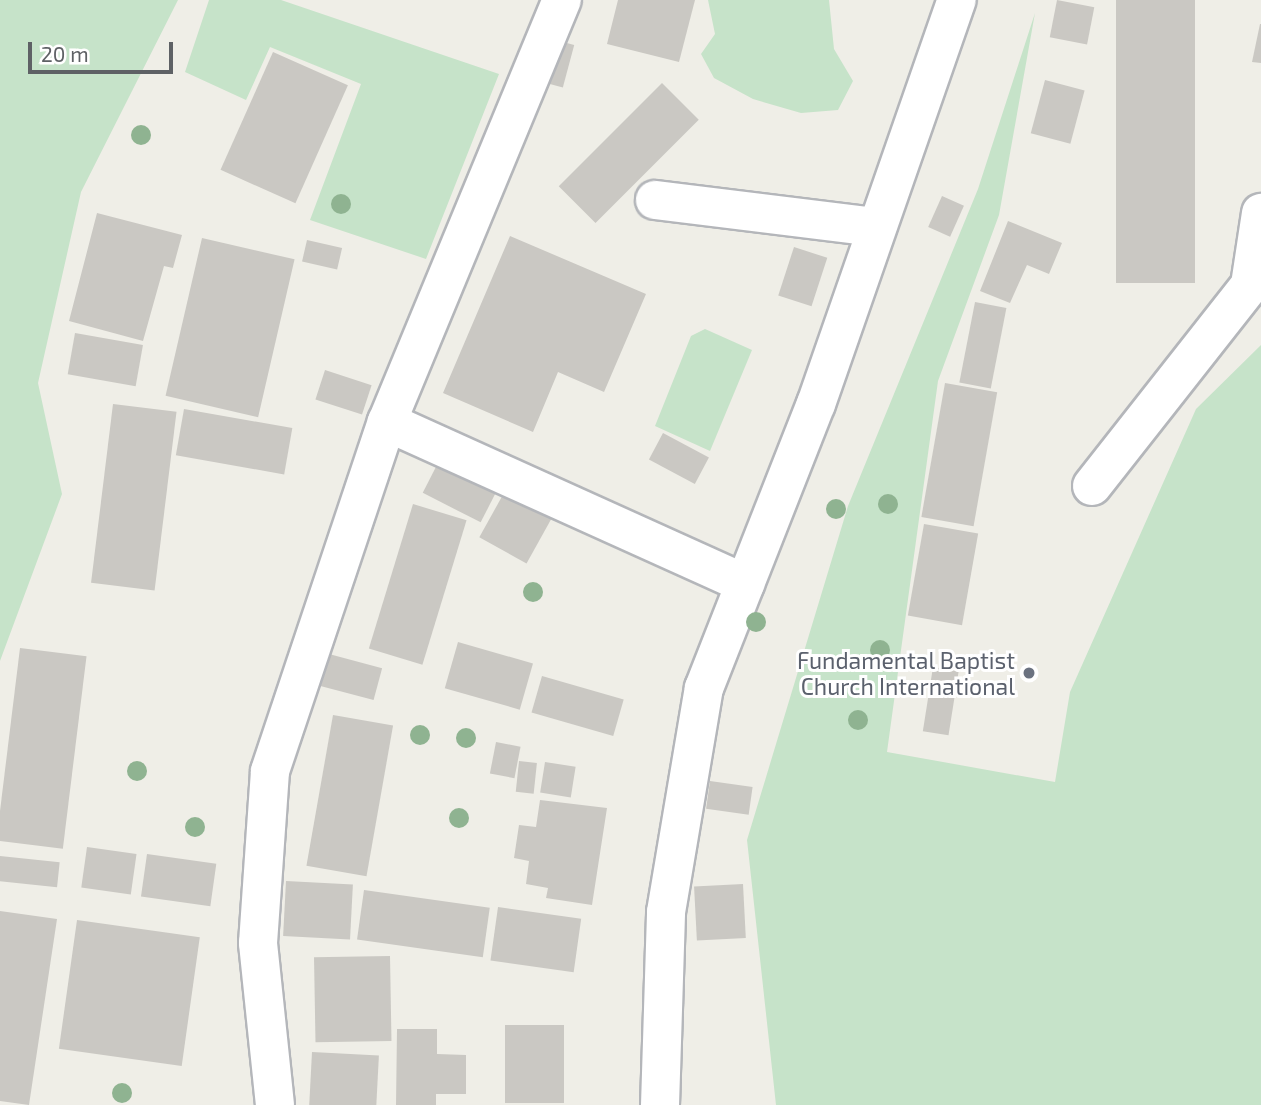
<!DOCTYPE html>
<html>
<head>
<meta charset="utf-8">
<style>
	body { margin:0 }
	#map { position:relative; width:1261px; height:1105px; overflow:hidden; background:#efeee7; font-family:"Exo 2",sans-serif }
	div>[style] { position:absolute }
	.green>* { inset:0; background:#c6e3c9 }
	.building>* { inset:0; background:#cac8c3; transform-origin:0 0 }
	.roads { filter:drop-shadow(2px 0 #b4b6ba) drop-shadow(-2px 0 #b4b6ba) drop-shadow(0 2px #b4b6ba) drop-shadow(0 -2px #b4b6ba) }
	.minor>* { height:38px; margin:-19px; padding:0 19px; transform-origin:19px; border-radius:19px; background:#fff }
	.trees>* { width:20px; height:20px; margin:-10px; border-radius:50%; background:#8fb391 }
	.dots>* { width:19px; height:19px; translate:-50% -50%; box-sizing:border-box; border:4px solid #fff; border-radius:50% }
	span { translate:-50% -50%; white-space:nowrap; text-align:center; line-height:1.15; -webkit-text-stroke:6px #fff; paint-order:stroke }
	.worship-label { font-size:23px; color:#5b616d }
	.right { translate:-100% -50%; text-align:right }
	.scale { position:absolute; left:28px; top:42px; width:145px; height:32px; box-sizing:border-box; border:4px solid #5e6165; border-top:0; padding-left:9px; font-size:21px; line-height:24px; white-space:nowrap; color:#5e6165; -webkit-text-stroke:5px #fff; paint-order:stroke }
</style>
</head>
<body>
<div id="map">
	<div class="green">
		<div style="clip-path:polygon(0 0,178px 0,81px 192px,38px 383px,62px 494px,0 661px)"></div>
		<div style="clip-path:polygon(209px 0,281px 0,499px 74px,426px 259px,310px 220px,361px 84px,270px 47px,246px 100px,185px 72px)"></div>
		<div style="clip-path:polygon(708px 0,829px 0,834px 49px,853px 81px,838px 110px,801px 113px,753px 99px,714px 78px,701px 54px,715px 34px)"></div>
		<div style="clip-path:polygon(1035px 13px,999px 215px,938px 381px,887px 752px,1055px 782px,1070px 692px,1196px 409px,1261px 345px,1261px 1105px,776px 1105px,747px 840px,848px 506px,978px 189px)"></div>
		<div style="clip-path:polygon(705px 329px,752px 350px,710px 451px,655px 426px,691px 336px)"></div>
	</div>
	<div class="building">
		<div style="clip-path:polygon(618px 0,695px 0,679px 62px,607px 44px)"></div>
		<div style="left:1057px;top:0;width:38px;height:38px;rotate:11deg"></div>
		<div style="left:1116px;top:0;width:79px;height:283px"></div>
		<div style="clip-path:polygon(1260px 24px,1261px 24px,1261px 63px,1252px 62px)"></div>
		<div style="left:552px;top:39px;width:23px;height:44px;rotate:15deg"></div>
		<div style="left:273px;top:52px;width:82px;height:129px;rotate:24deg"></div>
		<div style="left:1045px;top:80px;width:41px;height:55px;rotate:15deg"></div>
		<div style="left:662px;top:83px;width:52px;height:146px;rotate:45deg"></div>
		<div style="left:942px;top:196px;width:24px;height:34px;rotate:24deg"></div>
		<div style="clip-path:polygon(97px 213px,182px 235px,173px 268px,164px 266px,143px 341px,69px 321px)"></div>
		<div style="clip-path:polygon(1008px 221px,1062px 243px,1049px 274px,1027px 265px,1010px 303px,980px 291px)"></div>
		<div style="clip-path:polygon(510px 236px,646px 294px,604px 392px,558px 372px,533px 432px,443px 393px)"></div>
		<div style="left:202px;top:238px;width:95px;height:162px;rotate:13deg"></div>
		<div style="left:307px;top:240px;width:36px;height:22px;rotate:13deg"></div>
		<div style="left:794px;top:247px;width:35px;height:51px;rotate:18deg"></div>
		<div style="left:975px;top:302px;width:32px;height:82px;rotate:11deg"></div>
		<div style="left:75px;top:333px;width:69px;height:42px;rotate:10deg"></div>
		<div style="left:325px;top:370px;width:49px;height:31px;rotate:18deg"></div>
		<div style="left:945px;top:383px;width:53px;height:136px;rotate:10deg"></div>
		<div style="left:113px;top:404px;width:64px;height:180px;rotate:7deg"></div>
		<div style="left:184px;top:409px;width:110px;height:47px;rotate:10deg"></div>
		<div style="left:663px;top:433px;width:52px;height:30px;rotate:28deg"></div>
		<div style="left:440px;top:459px;width:65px;height:38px;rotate:27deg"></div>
		<div style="left:505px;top:491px;width:54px;height:53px;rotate:29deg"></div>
		<div style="left:413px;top:504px;width:56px;height:151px;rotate:17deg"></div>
		<div style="left:924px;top:524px;width:55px;height:93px;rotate:10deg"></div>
		<div style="left:458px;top:642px;width:78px;height:48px;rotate:16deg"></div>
		<div style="left:20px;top:648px;width:67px;height:194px;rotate:7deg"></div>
		<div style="left:329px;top:654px;width:55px;height:33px;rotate:15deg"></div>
		<div style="left:933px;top:667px;width:26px;height:65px;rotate:9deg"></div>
		<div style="left:542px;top:676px;width:85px;height:38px;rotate:16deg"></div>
		<div style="left:333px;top:715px;width:61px;height:153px;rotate:10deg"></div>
		<div style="left:496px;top:742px;width:25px;height:32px;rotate:11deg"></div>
		<div style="left:519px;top:761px;width:18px;height:31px;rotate:6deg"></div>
		<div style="left:545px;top:762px;width:31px;height:31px;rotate:9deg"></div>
		<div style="left:710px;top:781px;width:43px;height:28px;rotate:8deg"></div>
		<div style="clip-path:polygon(540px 800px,607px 808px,592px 905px,546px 898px,548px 888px,526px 884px,529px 861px,514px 858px,519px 825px,536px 827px)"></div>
		<div style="left:87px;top:847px;width:50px;height:41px;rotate:8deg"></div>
		<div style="left:147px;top:854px;width:70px;height:43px;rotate:8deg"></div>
		<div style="left:0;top:856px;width:60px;height:25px;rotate:6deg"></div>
		<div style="left:286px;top:881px;width:67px;height:55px;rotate:3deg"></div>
		<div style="left:743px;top:884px;width:54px;height:49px;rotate:87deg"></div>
		<div style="left:364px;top:890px;width:127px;height:50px;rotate:8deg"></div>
		<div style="left:498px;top:907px;width:84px;height:54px;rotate:8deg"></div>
		<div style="clip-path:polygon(0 911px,57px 919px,29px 1105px,0 1101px)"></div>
		<div style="left:77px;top:920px;width:124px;height:130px;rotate:8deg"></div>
		<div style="left:390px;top:956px;width:85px;height:76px;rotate:89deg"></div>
		<div style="left:564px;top:1025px;width:78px;height:59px;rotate:90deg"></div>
		<div style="clip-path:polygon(397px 1029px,437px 1029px,437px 1054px,466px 1055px,466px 1094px,436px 1094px,436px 1105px,396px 1105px)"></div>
		<div style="left:312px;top:1052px;width:67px;height:53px;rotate:3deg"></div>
	</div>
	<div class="roads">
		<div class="minor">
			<div style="left:655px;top:200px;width:222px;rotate:7deg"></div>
			<div style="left:1250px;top:285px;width:73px;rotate:-81.3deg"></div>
			<div style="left:387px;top:422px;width:457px;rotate:-67.5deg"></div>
			<div style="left:1092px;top:486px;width:256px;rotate:-51.8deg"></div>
			<div style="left:1250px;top:285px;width:13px;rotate:-32deg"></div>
			<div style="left:275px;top:1105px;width:163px;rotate:-96deg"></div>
			<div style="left:258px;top:943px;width:172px;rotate:-86deg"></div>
			<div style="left:270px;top:771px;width:368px;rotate:-71.5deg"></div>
			<div style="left:387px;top:422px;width:393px;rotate:24.3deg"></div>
			<div style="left:660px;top:1105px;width:193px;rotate:-88.2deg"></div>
			<div style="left:666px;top:912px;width:227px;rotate:-80.4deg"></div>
			<div style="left:704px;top:688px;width:305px;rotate:-68.5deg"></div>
			<div style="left:816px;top:404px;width:428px;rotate:-70.8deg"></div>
		</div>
	</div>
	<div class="trees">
		<div style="left:141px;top:135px"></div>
		<div style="left:341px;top:204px"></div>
		<div style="left:888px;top:504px"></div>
		<div style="left:836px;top:509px"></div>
		<div style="left:533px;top:592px"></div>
		<div style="left:756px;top:622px"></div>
		<div style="left:880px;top:650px"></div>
		<div style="left:858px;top:720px"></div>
		<div style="left:420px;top:735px"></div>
		<div style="left:466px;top:738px"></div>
		<div style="left:137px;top:771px"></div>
		<div style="left:459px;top:818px"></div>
		<div style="left:195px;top:827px"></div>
		<div style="left:122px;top:1093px"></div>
	</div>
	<div class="dots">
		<div style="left:1029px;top:673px;background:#6b7280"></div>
	</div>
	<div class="worship-label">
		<span class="right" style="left:1015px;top:673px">Fundamental Baptist<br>Church International</span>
	</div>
	<div class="scale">20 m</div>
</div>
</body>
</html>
